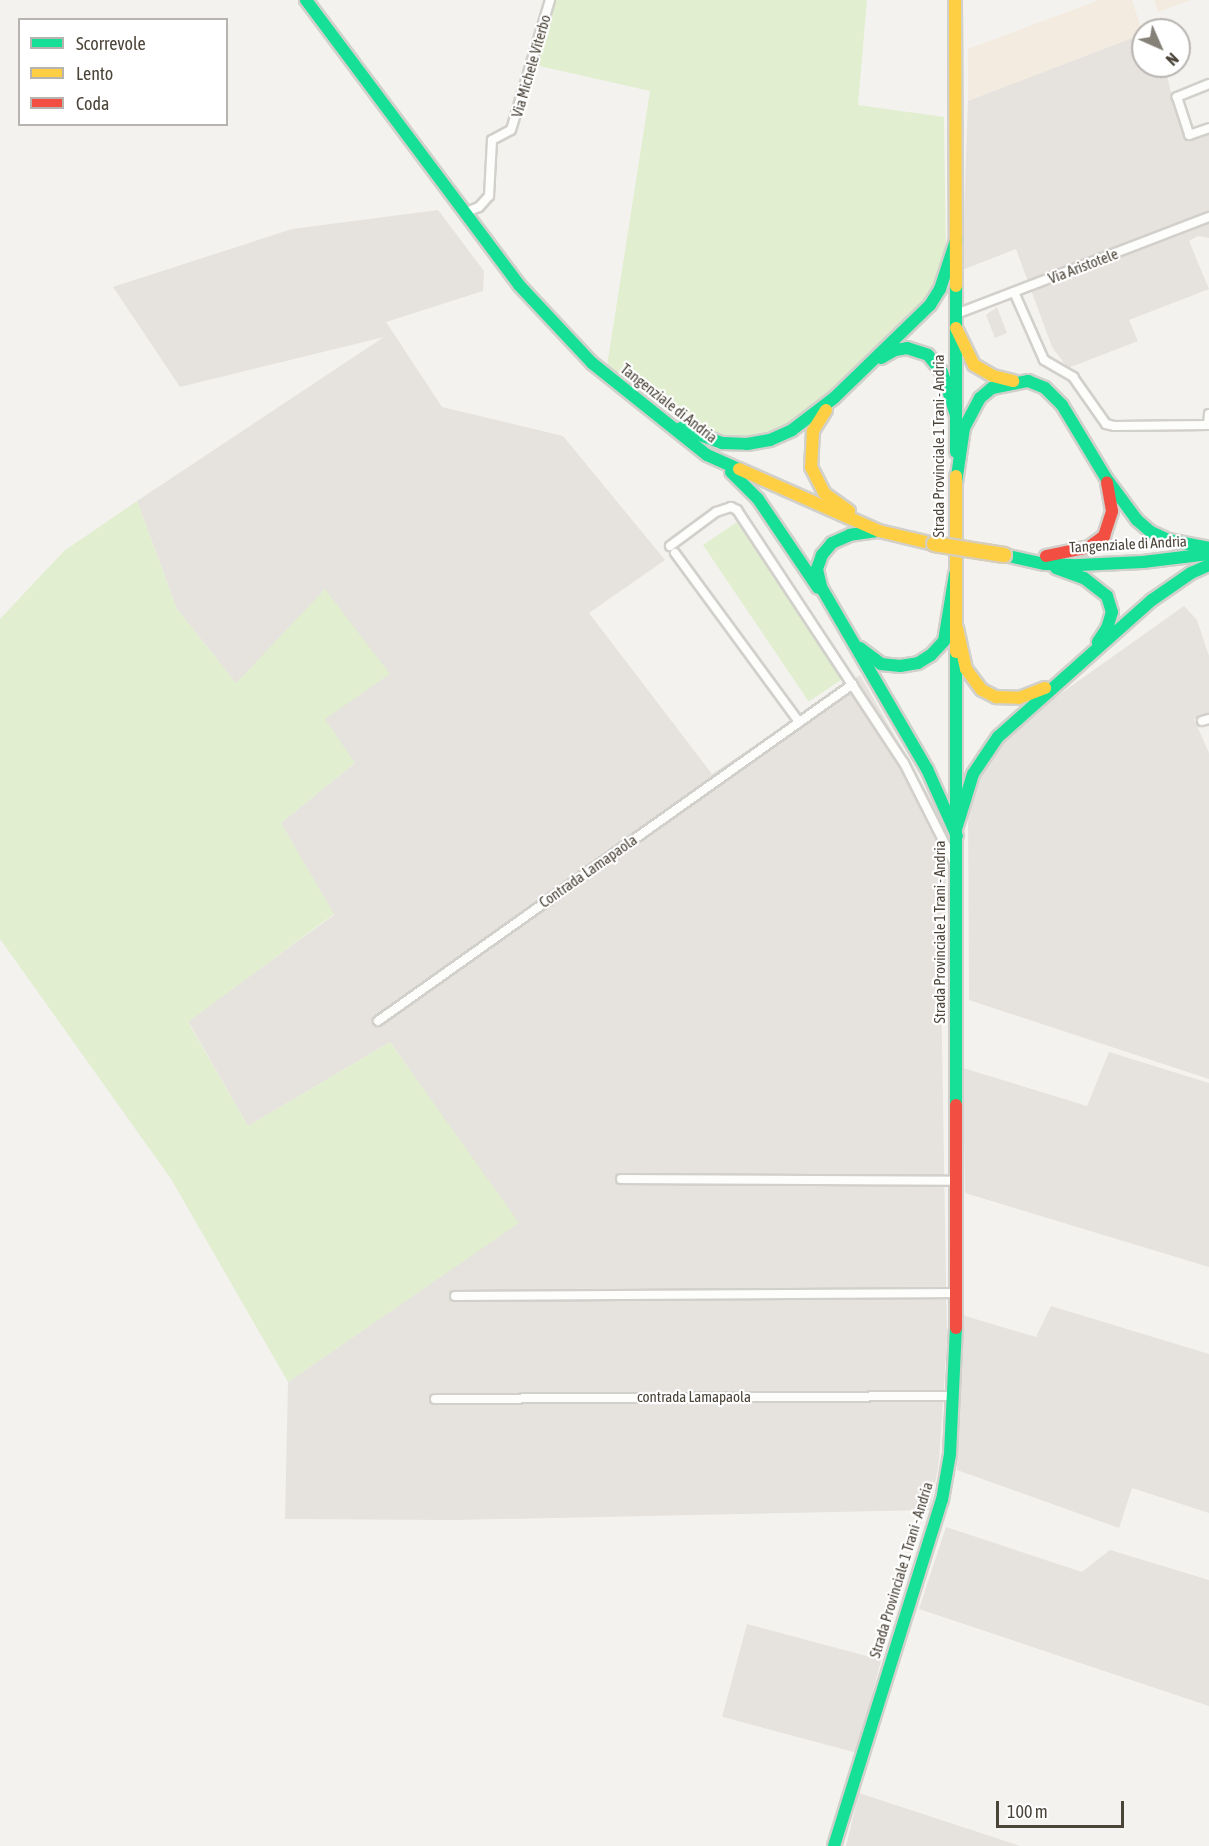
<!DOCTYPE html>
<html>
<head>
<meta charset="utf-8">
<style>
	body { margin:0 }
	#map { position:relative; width:1209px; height:1846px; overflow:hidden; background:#f4f2ee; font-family:"Asap Condensed",sans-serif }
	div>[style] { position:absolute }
	.commercial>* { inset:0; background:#f3ebdf }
	.industrial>* { inset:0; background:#e6e2de; transform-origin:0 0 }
	.green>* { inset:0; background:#e1eecf; transform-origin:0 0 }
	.parking>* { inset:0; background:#e6e3df }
	.roads { filter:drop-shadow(2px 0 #d2d0cb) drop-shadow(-2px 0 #d2d0cb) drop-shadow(0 2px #d2d0cb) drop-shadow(0 -2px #d2d0cb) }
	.street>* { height:8px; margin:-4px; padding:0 4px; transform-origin:4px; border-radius:4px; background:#fdfdfc }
	.fast>* { height:12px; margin:-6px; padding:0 6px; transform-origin:6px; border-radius:6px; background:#16e098 }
	.slow>* { height:12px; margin:-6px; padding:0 6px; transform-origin:6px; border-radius:6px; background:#ffcf43 }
	.jam>* { height:12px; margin:-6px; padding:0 6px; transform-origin:6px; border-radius:6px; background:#f24e42 }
	.bridges { filter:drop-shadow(2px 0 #d6cebb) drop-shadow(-2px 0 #d6cebb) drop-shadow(0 2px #d6cebb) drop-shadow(0 -2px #d6cebb) }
	.slow-bridge>* { height:14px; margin:-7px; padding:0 7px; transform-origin:7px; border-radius:7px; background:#ffcf43 }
	span { translate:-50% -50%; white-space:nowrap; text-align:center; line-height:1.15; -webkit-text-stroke:4.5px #fff; paint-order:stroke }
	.street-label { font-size:15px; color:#4b4439 }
	.legend { position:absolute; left:18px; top:18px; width:210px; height:108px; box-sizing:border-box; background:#fff; border:2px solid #b7b4b0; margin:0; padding:8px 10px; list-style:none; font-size:18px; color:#4b4439 }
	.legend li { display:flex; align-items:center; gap:12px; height:30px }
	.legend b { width:30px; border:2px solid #b7b4b0 }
	.north { position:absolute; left:1131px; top:18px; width:60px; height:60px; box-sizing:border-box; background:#fff; border:2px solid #b7b4b0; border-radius:50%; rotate:135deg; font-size:16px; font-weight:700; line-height:24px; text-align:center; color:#4b4439 }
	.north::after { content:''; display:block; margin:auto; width:21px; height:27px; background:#868178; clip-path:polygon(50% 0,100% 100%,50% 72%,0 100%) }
	.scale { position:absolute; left:996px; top:1801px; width:128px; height:27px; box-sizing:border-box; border:3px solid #4b4439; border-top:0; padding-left:8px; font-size:18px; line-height:21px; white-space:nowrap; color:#4b4439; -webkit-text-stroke:4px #fff; paint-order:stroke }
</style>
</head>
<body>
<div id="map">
	<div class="commercial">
		<div style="clip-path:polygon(1099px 0,1132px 0,1143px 34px,968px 101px,968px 49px)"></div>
		<div style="clip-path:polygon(1154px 0,1191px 0,1158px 12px)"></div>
	</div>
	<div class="industrial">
		<div style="clip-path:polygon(1143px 34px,1143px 66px,1165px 66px,1173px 102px,1186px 139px,1209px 131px,1209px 238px,1198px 236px,1189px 241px,1209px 289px,1129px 320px,1138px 341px,1068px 368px,1052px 347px,1016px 249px,962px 270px,968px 101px)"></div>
		<div style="clip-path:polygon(438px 210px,484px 271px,483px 291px,386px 322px,442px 407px,563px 436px,665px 560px,589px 613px,712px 774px,860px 675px,948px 829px,941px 982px,947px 1340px,939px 1462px,930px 1510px,455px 1520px,285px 1519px,288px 1382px,518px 1223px,390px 1042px,248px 1126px,188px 1021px,334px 915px,281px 823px,355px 763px,236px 683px,177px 609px,137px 501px,384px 337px,180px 387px,113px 287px,292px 229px)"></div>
		<div style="clip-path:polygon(1184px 606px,1197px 620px,1209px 656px,1209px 714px,1194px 719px,1209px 753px,1209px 1079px,969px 1000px,968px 809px,975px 782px,997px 746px,1036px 711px)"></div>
		<div style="clip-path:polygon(1109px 1052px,1209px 1083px,1209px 1267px,965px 1193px,963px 1068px,1087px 1106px)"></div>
		<div style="clip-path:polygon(1051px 1306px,1209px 1354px,1209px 1513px,1132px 1488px,1119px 1528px,957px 1470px,962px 1315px,1036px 1337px)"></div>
		<div style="clip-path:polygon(946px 1527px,1082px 1572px,1110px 1550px,1209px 1580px,1209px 1706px,919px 1609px)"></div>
		<div style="left:747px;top:1624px;width:139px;height:96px;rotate:15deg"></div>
		<div style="clip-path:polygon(859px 1793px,1020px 1846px,846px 1846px)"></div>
	</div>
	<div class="green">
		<div style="clip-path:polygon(554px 0,867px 0,858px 105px,944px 117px,946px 255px,930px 298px,798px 421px,783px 431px,757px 438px,722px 440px,695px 429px,607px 366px,650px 91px,535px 65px)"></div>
		<div style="clip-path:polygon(137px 501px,177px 609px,236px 683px,325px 589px,390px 674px,325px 719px,355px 763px,281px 823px,334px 914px,188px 1022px,248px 1126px,390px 1042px,519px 1223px,288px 1382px,171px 1179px,0 939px,0 619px,64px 551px)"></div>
		<div style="left:737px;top:522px;width:189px;height:41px;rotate:56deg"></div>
	</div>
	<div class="parking">
		<div style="clip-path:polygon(997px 307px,1007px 333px,995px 338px,986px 315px)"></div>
	</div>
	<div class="roads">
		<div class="street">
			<div style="left:1209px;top:84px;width:35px;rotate:158deg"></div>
			<div style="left:1177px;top:97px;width:40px;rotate:72deg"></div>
			<div style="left:1189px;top:135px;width:21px;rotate:-19deg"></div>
			<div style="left:464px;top:213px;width:16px;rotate:-22deg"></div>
			<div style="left:479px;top:207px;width:15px;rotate:-48deg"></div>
			<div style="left:489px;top:196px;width:56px;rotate:-86.9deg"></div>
			<div style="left:492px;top:140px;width:21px;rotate:-28deg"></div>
			<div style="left:511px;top:130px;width:136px;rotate:-73.3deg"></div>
			<div style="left:1014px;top:292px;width:74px;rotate:66.2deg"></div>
			<div style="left:1044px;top:360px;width:34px;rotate:30deg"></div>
			<div style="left:1073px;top:377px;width:57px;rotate:54.9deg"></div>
			<div style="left:1106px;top:424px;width:9px;rotate:13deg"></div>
			<div style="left:1115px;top:426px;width:93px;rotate:-0.6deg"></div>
			<div style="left:1208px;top:425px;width:11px;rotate:-85deg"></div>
			<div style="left:956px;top:314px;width:271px;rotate:-21deg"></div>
			<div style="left:670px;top:546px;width:57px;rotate:-36.5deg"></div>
			<div style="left:716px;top:512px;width:16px;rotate:-18deg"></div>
			<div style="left:731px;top:507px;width:7px;rotate:27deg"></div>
			<div style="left:737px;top:510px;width:303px;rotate:56.6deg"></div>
			<div style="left:904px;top:763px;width:111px;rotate:63.2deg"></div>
			<div style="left:675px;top:553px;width:210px;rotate:53.7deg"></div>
			<div style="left:1202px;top:721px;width:7px;rotate:-16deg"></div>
			<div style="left:378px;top:1021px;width:582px;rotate:-35.35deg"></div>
			<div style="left:621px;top:1179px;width:335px;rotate:0.3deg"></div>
			<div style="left:455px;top:1296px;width:501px;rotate:-0.34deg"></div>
			<div style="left:435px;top:1399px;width:519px;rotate:-0.33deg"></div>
		</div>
		<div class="fast">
			<div style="left:306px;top:0;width:356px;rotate:53.2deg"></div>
			<div style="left:519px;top:285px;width:107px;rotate:46.9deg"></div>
			<div style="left:592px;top:363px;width:147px;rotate:38.7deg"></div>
			<div style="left:707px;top:455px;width:35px;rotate:24deg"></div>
			<div style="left:956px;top:286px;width:166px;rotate:90deg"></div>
			<div style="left:881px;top:358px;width:16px;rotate:-30deg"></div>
			<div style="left:895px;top:350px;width:12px;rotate:-9deg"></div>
			<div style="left:907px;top:348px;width:22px;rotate:18deg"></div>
			<div style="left:928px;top:355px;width:22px;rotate:51deg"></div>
			<div style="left:942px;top:372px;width:45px;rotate:72deg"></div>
			<div style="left:681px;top:428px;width:44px;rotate:20.1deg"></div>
			<div style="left:722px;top:443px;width:25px;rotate:2deg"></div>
			<div style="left:747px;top:444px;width:23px;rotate:-10deg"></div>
			<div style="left:770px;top:440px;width:24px;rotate:-24deg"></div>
			<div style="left:792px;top:430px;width:53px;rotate:-37.3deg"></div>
			<div style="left:834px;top:398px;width:134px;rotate:-44.1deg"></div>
			<div style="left:930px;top:305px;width:19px;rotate:-58deg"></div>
			<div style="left:940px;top:289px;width:52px;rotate:-71.9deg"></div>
			<div style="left:731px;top:472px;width:38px;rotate:45deg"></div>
			<div style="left:758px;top:499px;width:107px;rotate:56deg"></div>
			<div style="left:956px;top:483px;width:56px;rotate:-81.7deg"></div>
			<div style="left:964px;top:428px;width:34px;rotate:-62deg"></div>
			<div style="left:980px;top:398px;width:16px;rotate:-40deg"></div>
			<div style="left:992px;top:388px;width:37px;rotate:-11deg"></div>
			<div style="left:1028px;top:381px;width:18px;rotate:22deg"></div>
			<div style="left:1045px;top:388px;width:24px;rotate:45deg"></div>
			<div style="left:1062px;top:405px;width:85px;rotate:58.9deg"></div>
			<div style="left:1106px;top:478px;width:52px;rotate:53.6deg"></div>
			<div style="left:1137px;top:520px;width:18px;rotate:41deg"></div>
			<div style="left:1151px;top:532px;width:19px;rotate:25deg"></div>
			<div style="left:1168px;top:540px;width:42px;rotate:11deg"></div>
			<div style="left:877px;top:531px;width:27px;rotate:172deg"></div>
			<div style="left:850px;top:535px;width:20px;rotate:156deg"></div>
			<div style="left:832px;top:543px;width:16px;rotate:130deg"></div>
			<div style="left:822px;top:555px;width:15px;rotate:110deg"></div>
			<div style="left:817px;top:569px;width:18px;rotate:77deg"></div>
			<div style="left:821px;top:587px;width:211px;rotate:59.8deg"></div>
			<div style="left:927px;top:769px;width:73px;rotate:65.9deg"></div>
			<div style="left:1004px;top:555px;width:42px;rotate:12.4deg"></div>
			<div style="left:1045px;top:564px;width:34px;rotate:2deg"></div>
			<div style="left:1079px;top:565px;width:64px;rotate:-2.7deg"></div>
			<div style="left:1143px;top:562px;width:66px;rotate:-6.9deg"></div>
			<div style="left:1056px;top:568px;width:30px;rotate:20deg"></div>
			<div style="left:1084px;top:578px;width:29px;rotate:38deg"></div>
			<div style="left:1107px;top:596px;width:17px;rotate:73deg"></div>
			<div style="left:1112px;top:612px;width:17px;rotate:107deg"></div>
			<div style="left:1107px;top:628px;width:17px;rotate:123deg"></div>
			<div style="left:860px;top:648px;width:26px;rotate:37deg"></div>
			<div style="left:881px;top:664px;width:19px;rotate:6deg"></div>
			<div style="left:900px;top:666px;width:18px;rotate:-9deg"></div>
			<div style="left:918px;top:663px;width:15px;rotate:-32deg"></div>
			<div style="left:931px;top:655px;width:19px;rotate:-47deg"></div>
			<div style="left:944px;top:641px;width:68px;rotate:-80.7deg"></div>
			<div style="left:956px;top:652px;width:453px;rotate:90deg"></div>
			<div style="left:957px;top:826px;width:54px;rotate:-72.9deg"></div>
			<div style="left:973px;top:774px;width:45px;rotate:-56deg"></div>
			<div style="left:998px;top:737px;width:206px;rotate:-41.7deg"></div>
			<div style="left:1152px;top:600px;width:47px;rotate:-34.7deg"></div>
			<div style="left:1191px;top:573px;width:20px;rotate:-24deg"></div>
			<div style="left:834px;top:1846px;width:362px;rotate:-72.7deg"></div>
			<div style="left:942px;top:1500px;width:47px;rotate:-80.1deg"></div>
			<div style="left:950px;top:1454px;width:126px;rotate:-87.3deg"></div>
		</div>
		<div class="slow">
			<div style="left:955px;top:0;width:286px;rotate:89.8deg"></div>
			<div style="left:956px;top:328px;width:41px;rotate:64.1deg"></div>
			<div style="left:974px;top:365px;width:22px;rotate:30deg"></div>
			<div style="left:993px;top:376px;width:21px;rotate:14deg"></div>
			<div style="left:826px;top:410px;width:25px;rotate:122deg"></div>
			<div style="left:813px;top:431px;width:36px;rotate:93deg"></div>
			<div style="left:811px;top:467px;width:29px;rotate:63deg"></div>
			<div style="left:824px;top:493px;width:31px;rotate:36deg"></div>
			<div style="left:739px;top:469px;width:153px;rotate:23.9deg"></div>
			<div style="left:879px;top:531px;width:57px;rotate:13.3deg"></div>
			<div style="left:956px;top:476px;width:176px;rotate:90deg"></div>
			<div style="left:957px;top:628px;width:42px;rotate:77.6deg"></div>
			<div style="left:966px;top:669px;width:26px;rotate:53deg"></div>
			<div style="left:982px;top:690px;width:16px;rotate:27deg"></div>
			<div style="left:996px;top:697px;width:23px;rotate:2deg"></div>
			<div style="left:1019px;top:698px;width:28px;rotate:-21deg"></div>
		</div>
		<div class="jam">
			<div style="left:1046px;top:556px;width:44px;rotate:-11.8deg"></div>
			<div style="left:1089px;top:547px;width:19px;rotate:-36deg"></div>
			<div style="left:1104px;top:536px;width:26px;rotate:-72deg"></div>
			<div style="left:1112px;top:511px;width:29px;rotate:-100deg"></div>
			<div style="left:956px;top:1328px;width:223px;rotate:-90deg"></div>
		</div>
	</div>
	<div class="bridges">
		<div class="slow-bridge">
			<div style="left:934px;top:544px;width:71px;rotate:8.9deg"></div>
		</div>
	</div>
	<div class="street-label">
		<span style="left:531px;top:66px;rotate:-74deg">Via Michele Viterbo</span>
		<span style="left:1083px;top:266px;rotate:-21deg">Via Aristotele</span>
		<span style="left:669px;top:403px;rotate:38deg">Tangenziale di Andria</span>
		<span style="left:939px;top:446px;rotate:-90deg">Strada Provinciale 1 Trani - Andria</span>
		<span style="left:1128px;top:544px;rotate:-3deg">Tangenziale di Andria</span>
		<span style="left:588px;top:871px;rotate:-35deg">Contrada Lamapaola</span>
		<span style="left:940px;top:932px;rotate:-90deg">Strada Provinciale 1 Trani - Andria</span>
		<span style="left:694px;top:1397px">contrada Lamapaola</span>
		<span style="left:901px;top:1570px;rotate:-73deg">Strada Provinciale 1 Trani - Andria</span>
	</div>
	<ul class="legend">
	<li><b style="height:8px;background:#16e098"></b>Scorrevole</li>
	<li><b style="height:8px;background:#ffcf43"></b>Lento</li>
	<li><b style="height:8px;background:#f24e42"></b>Coda</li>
	</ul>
	<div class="north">N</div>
	<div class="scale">100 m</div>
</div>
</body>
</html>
